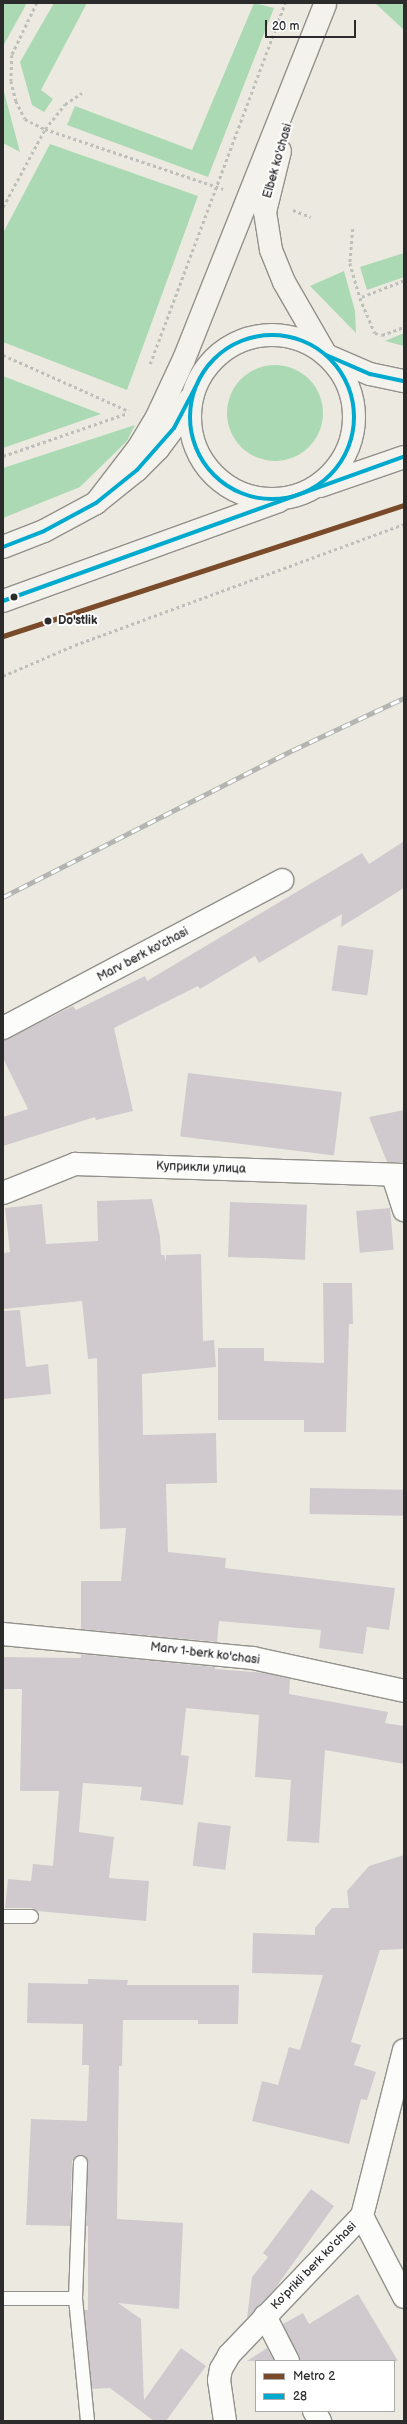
<!DOCTYPE html>
<html>
<head>
<meta charset="utf-8">
<style>
	body { margin:0 }
	#map { position:relative; width:407px; height:2424px; overflow:hidden; background:#eceae0; font-family:"Balsamiq Sans",sans-serif }
	div>[style] { position:absolute }
	.green>* { inset:0; background:#abd9b3 }
	.round { border-radius:50% }
	.building>* { inset:0; background:#d0cacf; transform-origin:0 0 }
	.path>* { height:2.5px; margin-top:-1.25px; transform-origin:0; background:repeating-linear-gradient(90deg,#bebebb 0 3px,transparent 0 6px) }
	.roads { filter:drop-shadow(1px 0 #92908b) drop-shadow(-1px 0 #92908b) drop-shadow(0 1px #92908b) drop-shadow(0 -1px #92908b) }
	.service>* { height:13px; margin:-6.5px; padding:0 6.5px; transform-origin:6.5px; border-radius:6.5px; background:#fcfcfa }
	.minor>* { height:22px; margin:-11px; padding:0 11px; transform-origin:11px; border-radius:11px; background:#fcfcfa }
	.secondary>* { height:22px; margin:-11px; padding:0 11px; transform-origin:11px; border-radius:11px; background:#f4f2ec }
	.secondary>.ring { margin:-11px; padding:0; box-sizing:content-box; background:none; border:22px solid #f4f2ec; border-radius:50% }
	.rail>* { height:4.5px; margin-top:-2.25px; transform-origin:0; background:repeating-linear-gradient(90deg,#fff 0 9px,#b4b4b2 0 18px); box-sizing:border-box; border-block:1px solid #b4b4b2 }
	.bus-1>* { height:4px; margin:-2px; padding:0 2px; transform-origin:2px; border-radius:2px; background:#00a9ce }
	.bus-1>.ring { margin:-2px; padding:0; box-sizing:content-box; background:none; border:4px solid #00a9ce; border-radius:50% }
	.metro-1>* { height:5px; margin:-2.5px; padding:0 2.5px; transform-origin:2.5px; border-radius:2.5px; background:#7a4b2a }
	.dots>* { width:11px; height:11px; translate:-50% -50%; box-sizing:border-box; border:2px solid #fff; border-radius:50% }
	span { translate:-50% -50%; white-space:nowrap; text-align:center; line-height:1.15; -webkit-text-stroke:4px #fff; paint-order:stroke }
	.street-label { font-size:12px; color:#2b2b2b }
	.stop-label { font-size:12px; color:#2b2b2b; font-weight:700 }
	.left { translate:0 -50%; text-align:left }
	.frame { position:absolute; inset:0; border:4px solid #2b2b2b; pointer-events:none }
	.legend { position:absolute; left:255px; top:2360px; width:140px; height:52px; box-sizing:border-box; background:#fff; border:1px solid #aaa; margin:0; padding:5px 7px; list-style:none; font-size:12px; color:#2b2b2b }
	.legend li { display:flex; align-items:center; gap:8px; height:20px }
	.legend b { width:20px; border:1px solid #aaa }
	.scale { position:absolute; left:265px; top:20px; width:91px; height:18px; box-sizing:border-box; border:2px solid #2b2b2b; border-top:0; padding-left:5px; font-size:12px; line-height:14px; white-space:nowrap; color:#2b2b2b; -webkit-text-stroke:3px #fff; paint-order:stroke }
</style>
</head>
<body>
<div id="map">
	<div class="green">
		<div style="clip-path:polygon(3px 3px,27px 3px,3px 46px)"></div>
		<div style="clip-path:polygon(54px 3px,87px 3px,41px 90px,53px 99px,44px 112px,32px 105px,20px 62px)"></div>
		<div style="clip-path:polygon(254px 3px,274px 8px,208px 177px,67px 125px,75px 106px,192px 150px)"></div>
		<div style="clip-path:polygon(375px 3px,404px 3px,404px 30px)"></div>
		<div style="clip-path:polygon(3px 88px,20px 152px,3px 143px)"></div>
		<div style="clip-path:polygon(50px 144px,198px 196px,127px 390px,3px 342px,3px 233px)"></div>
		<div style="clip-path:polygon(404px 253px,404px 277px,367px 290px,360px 267px)"></div>
		<div style="clip-path:polygon(344px 271px,355px 311px,356px 333px,310px 286px)"></div>
		<div style="clip-path:polygon(404px 333px,404px 346px,385px 341px)"></div>
		<div class="round" style="left:227px;top:365px;width:96px;height:96px"></div>
		<div style="clip-path:polygon(3px 376px,101px 414px,3px 448px)"></div>
		<div style="clip-path:polygon(135px 425px,127px 441px,80px 487px,3px 518px,3px 468px)"></div>
	</div>
	<div class="building">
		<div style="clip-path:polygon(404px 841px,404px 888px,341px 927px,342px 914px,259px 963px,255px 956px,200px 989px,198px 986px,114px 1028px,133px 1111px,96px 1120px,95px 1117px,3px 1146px,3px 1117px,28px 1109px,3px 1058px,3px 1041px,73px 1006px,76px 1010px,145px 976px,147px 981px,362px 853px,369px 864px)"></div>
		<div style="left:338px;top:945px;width:36px;height:46px;rotate:8deg"></div>
		<div style="left:188px;top:1073px;width:155px;height:64px;rotate:7deg"></div>
		<div style="clip-path:polygon(404px 1110px,404px 1162px,387px 1162px,369px 1117px)"></div>
		<div style="clip-path:polygon(152px 1199px,160px 1237px,161px 1255px,164px 1255px,166px 1262px,166px 1255px,201px 1254px,203px 1341px,214px 1340px,216px 1367px,142px 1374px,143px 1435px,216px 1433px,217px 1483px,166px 1484px,168px 1552px,226px 1558px,225px 1568px,395px 1588px,389px 1630px,367px 1627px,363px 1654px,319px 1648px,321px 1630px,219px 1621px,217px 1642px,81px 1629px,81px 1581px,121px 1581px,126px 1528px,100px 1529px,97px 1358px,88px 1359px,82px 1301px,3px 1309px,3px 1253px,10px 1252px,5px 1208px,42px 1204px,46px 1244px,98px 1241px,97px 1201px)"></div>
		<div style="left:230px;top:1202px;width:77px;height:55px;rotate:2deg"></div>
		<div style="left:390px;top:1208px;width:42px;height:34px;rotate:85deg"></div>
		<div style="clip-path:polygon(323px 1283px,352px 1283px,353px 1324px,349px 1324px,346px 1432px,304px 1432px,304px 1420px,218px 1420px,218px 1348px,264px 1348px,264px 1361px,324px 1363px)"></div>
		<div style="clip-path:polygon(20px 1310px,26px 1367px,48px 1364px,51px 1394px,3px 1399px,3px 1311px)"></div>
		<div style="left:310px;top:1488px;width:94px;height:26px;rotate:1deg"></div>
		<div style="clip-path:polygon(81px 1654px,215px 1667px,215px 1669px,265px 1673px,290px 1679px,289px 1694px,388px 1712px,385px 1723px,404px 1726px,404px 1764px,325px 1750px,319px 1843px,287px 1841px,291px 1780px,255px 1777px,259px 1715px,186px 1708px,181px 1755px,189px 1756px,183px 1805px,140px 1800px,142px 1787px,83px 1783px,79px 1832px,114px 1837px,109px 1878px,149px 1881px,146px 1921px,37px 1911px,31px 1908px,5px 1908px,8px 1879px,31px 1881px,33px 1864px,53px 1866px,59px 1791px,20px 1791px,22px 1689px,3px 1689px,3px 1657px,81px 1658px)"></div>
		<div style="left:198px;top:1822px;width:33px;height:44px;rotate:7deg"></div>
		<div style="clip-path:polygon(404px 1855px,404px 1949px,380px 1950px,351px 2042px,361px 2045px,354px 2065px,376px 2072px,367px 2100px,361px 2099px,349px 2144px,252px 2121px,262px 2081px,278px 2085px,289px 2047px,300px 2050px,323px 1975px,252px 1973px,253px 1933px,315px 1935px,315px 1928px,332px 1908px,349px 1908px,347px 1891px,369px 1866px)"></div>
		<div style="clip-path:polygon(88px 1979px,128px 1980px,127px 1985px,239px 1985px,238px 2024px,198px 2024px,198px 2020px,123px 2020px,122px 2066px,119px 2066px,117px 2219px,183px 2223px,179px 2309px,118px 2303px,141px 2319px,144px 2400px,181px 2348px,206px 2366px,166px 2421px,154px 2421px,110px 2388px,92px 2389px,84px 2310px,88px 2310px,88px 2226px,86px 2226px,88px 2162px,85px 2155px,77px 2155px,72px 2161px,70px 2226px,26px 2225px,31px 2119px,87px 2121px,89px 2065px,82px 2065px,83px 2024px,27px 2023px,28px 1983px,88px 1984px)"></div>
		<div style="clip-path:polygon(311px 2189px,334px 2206px,274px 2290px,247px 2318px,252px 2277px,268px 2257px,263px 2253px)"></div>
		<div style="clip-path:polygon(358px 2294px,398px 2361px,300px 2361px,283px 2324px,303px 2313px,309px 2324px)"></div>
		<div style="clip-path:polygon(267px 2348px,274px 2361px,247px 2361px)"></div>
	</div>
	<div class="path">
		<div style="left:37px;top:3px;width:58px;rotate:115.7deg"></div>
		<div style="left:12px;top:55px;width:26px;rotate:92deg"></div>
		<div style="left:11px;top:81px;width:21px;rotate:76deg"></div>
		<div style="left:16px;top:101px;width:20px;rotate:63deg"></div>
		<div style="left:25px;top:119px;width:22px;rotate:27deg"></div>
		<div style="left:45px;top:129px;width:32px;rotate:-51deg"></div>
		<div style="left:65px;top:104px;width:20px;rotate:-33deg"></div>
		<div style="left:3px;top:207px;width:89px;rotate:-61.7deg"></div>
		<div style="left:45px;top:129px;width:188px;rotate:18.6deg"></div>
		<div style="left:293px;top:210px;width:19px;rotate:21deg"></div>
		<div style="left:353px;top:229px;width:34px;rotate:95deg"></div>
		<div style="left:350px;top:263px;width:36px;rotate:74deg"></div>
		<div style="left:404px;top:281px;width:47px;rotate:158.9deg"></div>
		<div style="left:360px;top:298px;width:38px;rotate:67deg"></div>
		<div style="left:375px;top:333px;width:7px;rotate:16deg"></div>
		<div style="left:382px;top:335px;width:23px;rotate:-20deg"></div>
		<div style="left:3px;top:355px;width:138px;rotate:24deg"></div>
		<div style="left:150px;top:364px;width:385px;rotate:-69.5deg"></div>
		<div style="left:3px;top:456px;width:132px;rotate:-19deg"></div>
		<div style="left:3px;top:676px;width:78px;rotate:-23.3deg"></div>
		<div style="left:75px;top:645px;width:351px;rotate:-20.2deg"></div>
	</div>
	<div class="roads">
		<div class="service">
			<div style="left:3px;top:1916px;width:28px"></div>
			<div style="left:3px;top:2298px;width:72px"></div>
			<div style="left:75px;top:2298px;width:124px;rotate:84.4deg"></div>
			<div style="left:75px;top:2298px;width:136px;rotate:-87.9deg"></div>
		</div>
		<div class="minor">
			<div style="left:3px;top:1028px;width:316px;rotate:-27.9deg"></div>
			<div style="left:393px;top:1176px;width:36px;rotate:72deg"></div>
			<div style="left:3px;top:1193px;width:78px;rotate:-21.9deg"></div>
			<div style="left:75px;top:1164px;width:329px;rotate:1.9deg"></div>
			<div style="left:3px;top:1634px;width:251px;rotate:5.5deg"></div>
			<div style="left:253px;top:1658px;width:155px;rotate:12.3deg"></div>
			<div style="left:362px;top:2216px;width:91px;rotate:62.6deg"></div>
			<div style="left:265px;top:2316px;width:51px;rotate:62.9deg"></div>
			<div style="left:314px;top:2411px;width:12px;rotate:59deg"></div>
			<div style="left:225px;top:2421px;width:41px;rotate:-98.3deg"></div>
			<div style="left:219px;top:2380px;width:11px;rotate:-80deg"></div>
			<div style="left:221px;top:2369px;width:16px;rotate:-60deg"></div>
			<div style="left:229px;top:2355px;width:192px;rotate:-46.3deg"></div>
			<div style="left:362px;top:2216px;width:171px;rotate:-75.8deg"></div>
		</div>
		<div class="secondary">
			<div style="left:280px;top:151px;width:63px;rotate:103.8deg"></div>
			<div style="left:265px;top:212px;width:38px;rotate:81deg"></div>
			<div style="left:271px;top:250px;width:35px;rotate:68deg"></div>
			<div style="left:284px;top:282px;width:84px;rotate:60.1deg"></div>
			<div style="left:326px;top:355px;width:48px;rotate:23.4deg"></div>
			<div style="left:370px;top:374px;width:35px;rotate:12deg"></div>
			<div class="ring" style="left:190px;top:335px;width:142px;height:142px"></div>
			<div style="left:320px;top:486px;width:89px;rotate:-19deg"></div>
			<div style="left:96px;top:503px;width:71px;rotate:-52.5deg"></div>
			<div style="left:139px;top:447px;width:33px;rotate:-59deg"></div>
			<div style="left:156px;top:419px;width:66px;rotate:-65deg"></div>
			<div style="left:184px;top:359px;width:381px;rotate:-68.3deg"></div>
			<div style="left:3px;top:547px;width:44px;rotate:-21.3deg"></div>
			<div style="left:44px;top:531px;width:59px;rotate:-28.3deg"></div>
			<div style="left:96px;top:503px;width:53px;rotate:-38.8deg"></div>
			<div style="left:137px;top:470px;width:30px;rotate:-45deg"></div>
			<div style="left:158px;top:449px;width:26px;rotate:-53deg"></div>
			<div style="left:174px;top:428px;width:32px;rotate:-62deg"></div>
			<div style="left:3px;top:601px;width:294px;rotate:-19.9deg"></div>
		</div>
	</div>
	<div class="rail">
		<div style="left:3px;top:897px;width:325px;rotate:-26.9deg"></div>
		<div style="left:293px;top:750px;width:123px;rotate:-25.1deg"></div>
	</div>
	<div class="bus-1">
		<div class="ring" style="left:190px;top:335px;width:160px;height:160px"></div>
		<div style="left:326px;top:355px;width:48px;rotate:23.4deg"></div>
		<div style="left:370px;top:374px;width:35px;rotate:12deg"></div>
		<div style="left:3px;top:547px;width:44px;rotate:-21.3deg"></div>
		<div style="left:44px;top:531px;width:59px;rotate:-28.3deg"></div>
		<div style="left:96px;top:503px;width:53px;rotate:-38.8deg"></div>
		<div style="left:137px;top:470px;width:56px;rotate:-48.6deg"></div>
		<div style="left:174px;top:428px;width:45px;rotate:-62.3deg"></div>
		<div style="left:3px;top:601px;width:426px;rotate:-19.8deg"></div>
	</div>
	<div class="metro-1">
		<div style="left:3px;top:636px;width:422px;rotate:-18.1deg"></div>
	</div>
	<div class="dots">
		<div style="left:14px;top:597px;background:#2b2b2b"></div>
		<div style="left:48px;top:621px;background:#2b2b2b"></div>
	</div>
	<div class="street-label">
		<span style="left:278px;top:161px;rotate:-74deg">Elbek ko'chasi</span>
		<span style="left:143px;top:955px;rotate:-28deg">Marv berk ko'chasi</span>
		<span style="left:201px;top:1168px;rotate:2deg">Куприкли улица</span>
		<span style="left:205px;top:1654px;rotate:7deg">Marv 1-berk ko'chasi</span>
		<span style="left:314px;top:2266px;rotate:-46deg">Ko'prikli berk ko'chasi</span>
	</div>
	<div class="stop-label">
		<span class="left" style="left:58px;top:621px">Do'stlik</span>
	</div>
	<div class="frame"></div>
	<ul class="legend">
	<li><b style="height:5px;background:#7a4b2a"></b>Metro 2</li>
	<li><b style="height:5px;background:#00a9ce"></b>28</li>
	</ul>
	<div class="scale">20 m</div>
</div>
</body>
</html>
